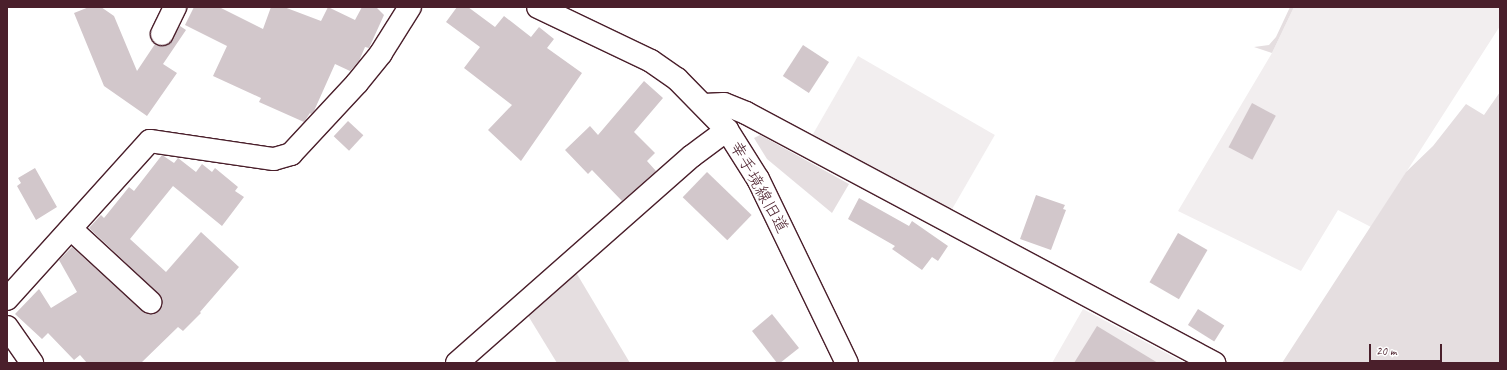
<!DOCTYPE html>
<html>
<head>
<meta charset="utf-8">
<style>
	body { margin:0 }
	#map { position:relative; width:1507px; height:370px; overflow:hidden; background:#fff; font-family:Caveat,"Klee One",sans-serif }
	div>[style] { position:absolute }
	.built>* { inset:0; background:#f2eeef; transform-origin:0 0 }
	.green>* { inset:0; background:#e5dee0 }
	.building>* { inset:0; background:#d2c7cb; transform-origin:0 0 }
	.roads { filter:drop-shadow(1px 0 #4a1f2b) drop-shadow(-1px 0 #4a1f2b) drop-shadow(0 1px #4a1f2b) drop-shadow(0 -1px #4a1f2b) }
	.minor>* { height:22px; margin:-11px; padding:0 11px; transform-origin:11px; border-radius:11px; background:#fff }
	span { translate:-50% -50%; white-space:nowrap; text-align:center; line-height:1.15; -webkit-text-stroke:4px #fff; paint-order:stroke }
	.street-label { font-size:17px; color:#4a1f2b }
	.frame { position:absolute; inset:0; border:8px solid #4a1f2b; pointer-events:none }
	.scale { position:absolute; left:1369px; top:344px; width:73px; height:18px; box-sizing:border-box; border:2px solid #4a1f2b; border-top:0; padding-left:5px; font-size:12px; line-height:14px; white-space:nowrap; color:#4a1f2b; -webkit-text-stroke:3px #fff; paint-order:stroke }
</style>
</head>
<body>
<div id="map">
	<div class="built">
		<div style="clip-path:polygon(1294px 7px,1500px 7px,1500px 26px,1371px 227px,1338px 210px,1301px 271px,1178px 211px,1272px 53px)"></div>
		<div style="left:858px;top:56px;width:158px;height:92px;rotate:30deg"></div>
		<div style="clip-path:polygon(1083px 309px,1185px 363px,1052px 363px)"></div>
	</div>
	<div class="green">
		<div style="clip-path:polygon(1290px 7px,1294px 7px,1272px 53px,1254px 47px,1269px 45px,1276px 37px)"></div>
		<div style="clip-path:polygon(1500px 92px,1500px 363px,1282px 363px,1406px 172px,1433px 146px,1466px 104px,1484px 115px)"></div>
		<div style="clip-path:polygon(760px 135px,849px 184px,832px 213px,767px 159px,754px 138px)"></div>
		<div style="clip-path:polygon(574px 269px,630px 363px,557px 363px,527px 314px)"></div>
	</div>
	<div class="building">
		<div style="clip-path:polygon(89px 7px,101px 7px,114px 16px,137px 71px,155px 44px,163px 46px,169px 44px,180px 26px,186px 30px,163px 64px,177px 73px,147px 116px,104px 86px,74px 13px)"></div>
		<div style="clip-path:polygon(194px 7px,219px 7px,263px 29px,271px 7px,284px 7px,321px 21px,328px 7px,355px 20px,362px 7px,376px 7px,384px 15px,369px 48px,365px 47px,359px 61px,350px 71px,335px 64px,314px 111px,311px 114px,310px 113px,304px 122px,259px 102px,261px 98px,213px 76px,227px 46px,185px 25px)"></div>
		<div style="clip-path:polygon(457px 7px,468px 7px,495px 27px,504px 16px,531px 37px,539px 27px,554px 39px,547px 48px,582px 73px,521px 161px,488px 130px,512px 105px,464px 68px,480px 47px,446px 22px)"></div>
		<div style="left:803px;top:45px;width:31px;height:37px;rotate:33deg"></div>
		<div style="clip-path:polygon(644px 81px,663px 98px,634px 132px,655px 153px,647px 161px,656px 171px,622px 201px,592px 170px,588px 174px,565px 150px,590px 126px,598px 135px)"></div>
		<div style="left:1252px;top:103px;width:27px;height:50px;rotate:28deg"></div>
		<div style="left:348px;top:121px;width:21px;height:21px;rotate:43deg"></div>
		<div style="clip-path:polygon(162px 155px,174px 163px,178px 158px,196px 172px,202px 164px,212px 172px,215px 168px,238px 187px,235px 191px,244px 197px,222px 226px,173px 186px,130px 239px,166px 272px,201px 232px,239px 267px,200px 312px,201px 313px,183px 331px,178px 327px,141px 363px,87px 363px,80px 355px,74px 360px,48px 333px,42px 339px,15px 314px,39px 289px,51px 308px,77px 292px,59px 260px,72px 247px,142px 311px,147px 314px,153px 314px,159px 310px,162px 304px,162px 299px,158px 293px,89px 228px,101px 215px,104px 218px,129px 187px,134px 191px)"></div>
		<div style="clip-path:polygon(35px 168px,57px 207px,36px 220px,17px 186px,21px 183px,18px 178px)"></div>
		<div style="left:707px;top:172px;width:62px;height:35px;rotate:44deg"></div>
		<div style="clip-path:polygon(1036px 195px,1065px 205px,1063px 209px,1066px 210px,1051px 250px,1020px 239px)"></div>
		<div style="clip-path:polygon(859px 198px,909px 226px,912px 221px,948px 246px,938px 261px,932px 257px,922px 270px,892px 249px,895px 246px,848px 219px)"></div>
		<div style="left:1178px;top:233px;width:34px;height:57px;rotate:30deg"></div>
		<div style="left:1198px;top:309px;width:31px;height:19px;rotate:32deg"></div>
		<div style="clip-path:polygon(772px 314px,799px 348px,780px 363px,777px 363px,752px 331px)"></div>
		<div style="clip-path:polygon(1097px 326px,1158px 363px,1074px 363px)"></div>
	</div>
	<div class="roads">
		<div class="minor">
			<div style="left:538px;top:7px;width:125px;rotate:25.5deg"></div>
			<div style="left:651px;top:61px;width:32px;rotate:35deg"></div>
			<div style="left:677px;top:79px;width:71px;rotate:45.6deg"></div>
			<div style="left:727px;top:130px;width:58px;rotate:57.7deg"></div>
			<div style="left:758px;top:179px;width:204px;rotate:64.2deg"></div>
			<div style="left:162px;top:34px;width:30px;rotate:-64deg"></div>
			<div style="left:704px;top:105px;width:20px;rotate:-3deg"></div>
			<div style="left:724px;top:104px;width:24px;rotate:22deg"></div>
			<div style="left:746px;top:113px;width:531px;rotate:28.11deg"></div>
			<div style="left:71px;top:229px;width:108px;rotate:42.7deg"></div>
			<div style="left:7px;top:299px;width:213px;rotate:-47.9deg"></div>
			<div style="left:150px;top:141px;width:125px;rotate:8.3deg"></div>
			<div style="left:274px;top:159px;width:18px;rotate:-16deg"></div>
			<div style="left:291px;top:154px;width:97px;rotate:-47.1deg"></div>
			<div style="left:357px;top:83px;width:38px;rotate:-51deg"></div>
			<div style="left:381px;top:53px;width:54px;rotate:-57.8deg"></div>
			<div style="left:7px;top:327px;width:44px;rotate:55.2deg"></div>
			<div style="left:457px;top:363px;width:313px;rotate:-41.4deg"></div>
			<div style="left:692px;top:156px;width:44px;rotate:-36.6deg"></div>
		</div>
	</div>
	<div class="street-label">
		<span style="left:759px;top:187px;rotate:61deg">幸手境線旧道</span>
	</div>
	<div class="frame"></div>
	<div class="scale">20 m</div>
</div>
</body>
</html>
